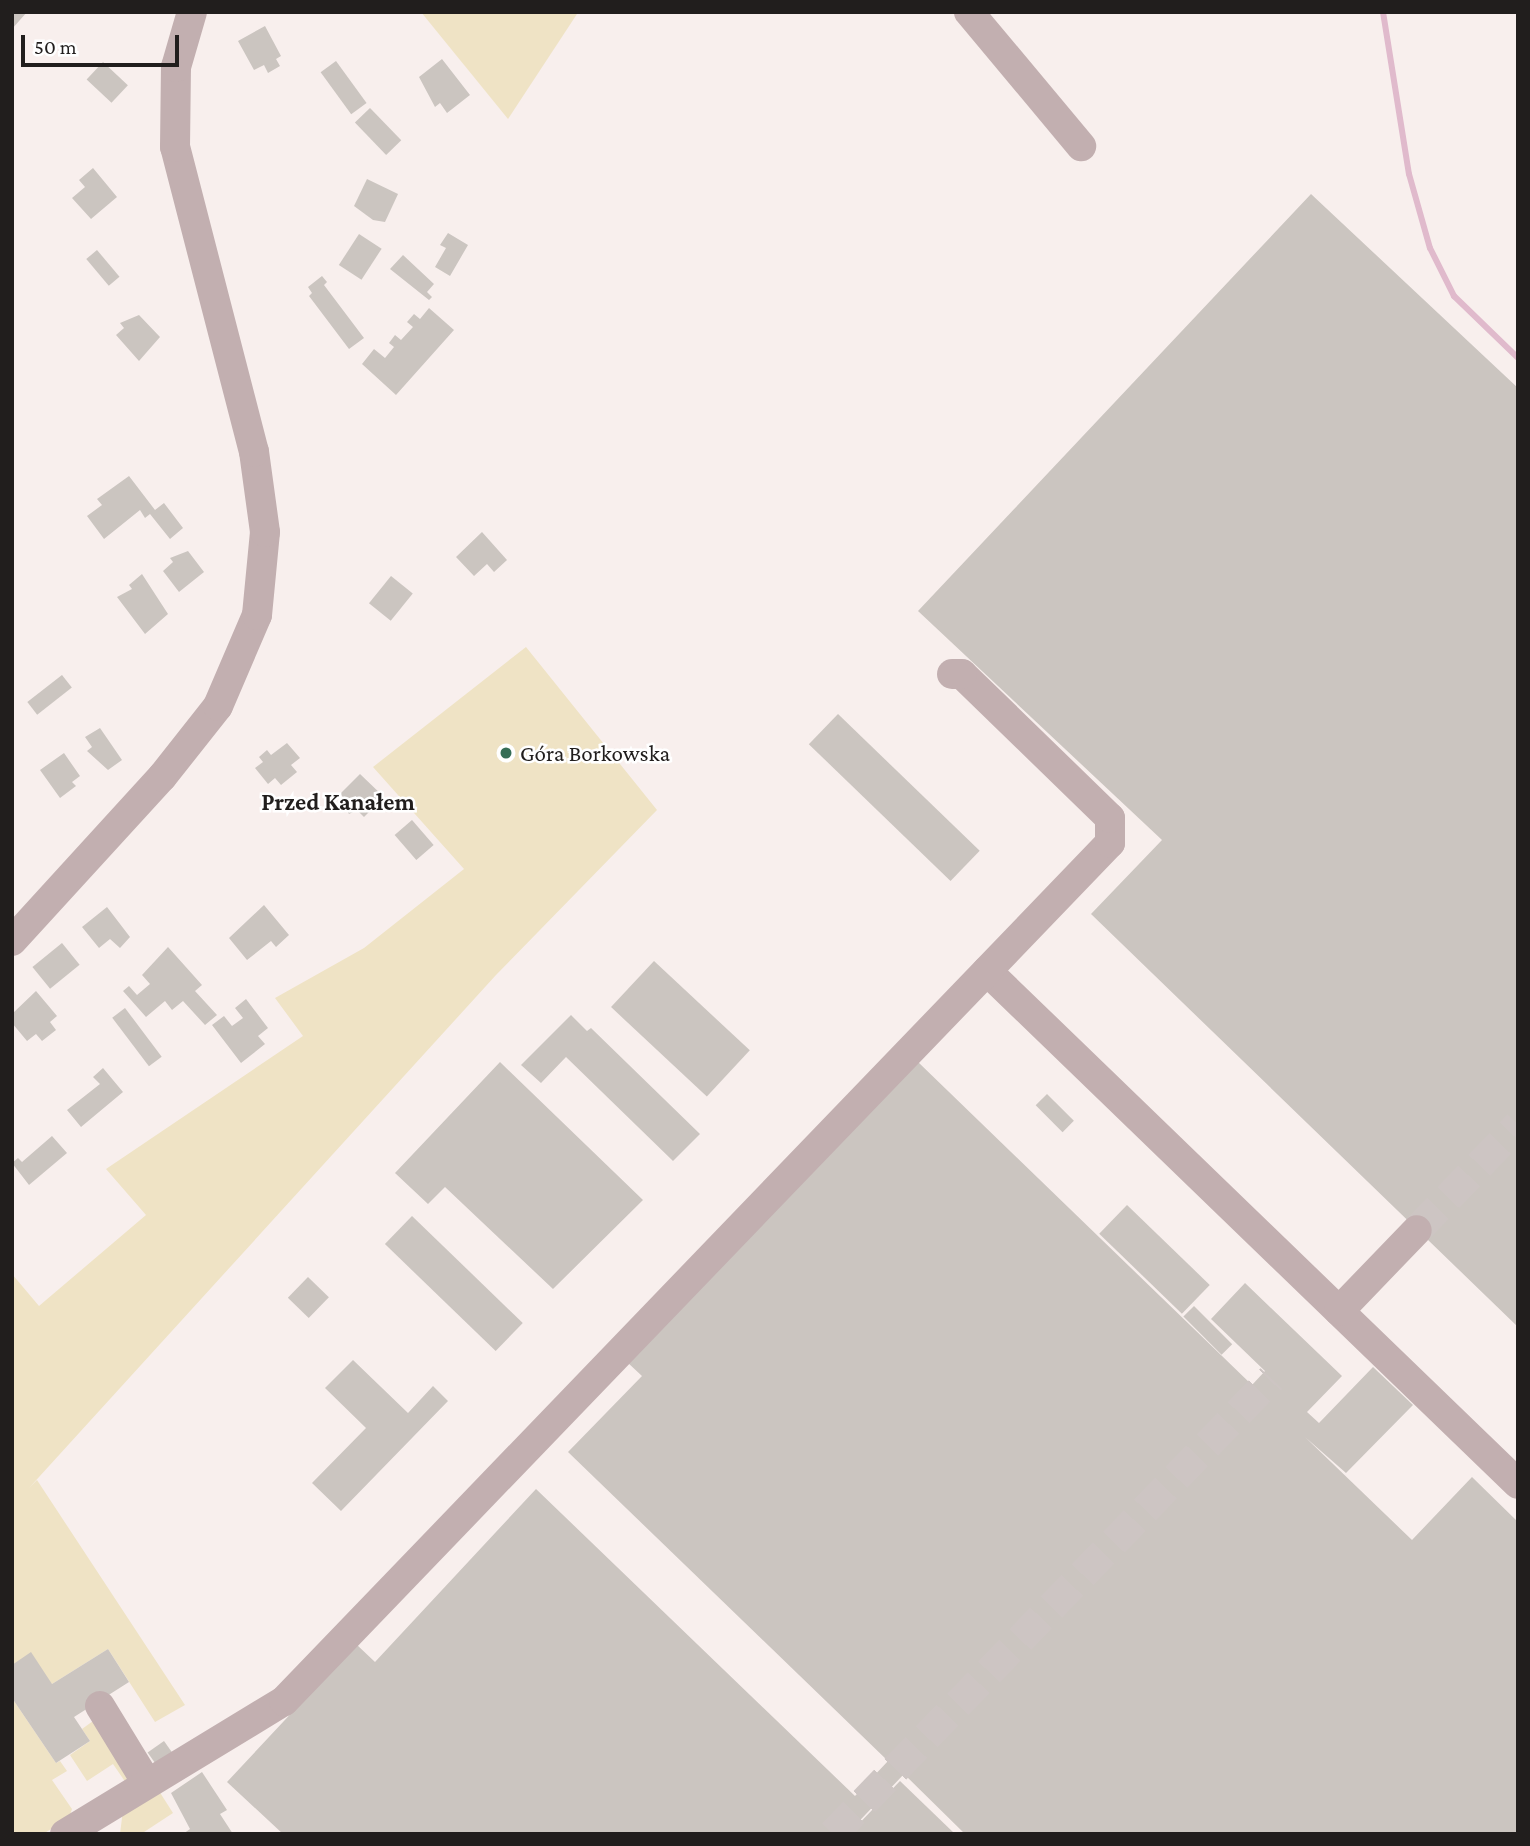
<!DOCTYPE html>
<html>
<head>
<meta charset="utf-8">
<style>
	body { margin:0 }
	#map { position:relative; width:1530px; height:1846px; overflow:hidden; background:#f8efed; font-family:"Crimson Pro",serif }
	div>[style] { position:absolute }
	.green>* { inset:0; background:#efe3c5 }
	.stream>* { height:6px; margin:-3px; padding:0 3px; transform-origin:3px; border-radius:3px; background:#e0bacc }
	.building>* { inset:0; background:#cbc5c0; transform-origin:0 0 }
	.minor-tunnel>* { height:30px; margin-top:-15px; transform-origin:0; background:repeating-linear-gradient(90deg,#cdc5c3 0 30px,transparent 0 45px) }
	.minor>* { height:30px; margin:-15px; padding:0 15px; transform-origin:15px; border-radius:15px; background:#c2afb0 }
	.dots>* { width:19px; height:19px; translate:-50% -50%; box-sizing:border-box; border:4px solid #fff; border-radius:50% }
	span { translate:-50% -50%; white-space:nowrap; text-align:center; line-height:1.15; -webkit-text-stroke:5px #fff; paint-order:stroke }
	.poi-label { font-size:23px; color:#211e1d }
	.left { translate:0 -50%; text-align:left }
	.neighbourhood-label { font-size:24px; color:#211e1d; font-weight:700 }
	.frame { position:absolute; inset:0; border:14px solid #211e1d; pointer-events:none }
	.scale { position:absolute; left:21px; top:35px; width:158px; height:32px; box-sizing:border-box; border:4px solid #211e1d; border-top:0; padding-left:9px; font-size:21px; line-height:24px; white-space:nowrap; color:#211e1d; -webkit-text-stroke:5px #fff; paint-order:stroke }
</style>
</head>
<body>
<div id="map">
	<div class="green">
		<div style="clip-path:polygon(421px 12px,576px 12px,577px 14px,508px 119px)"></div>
		<div style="clip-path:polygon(526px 647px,657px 810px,496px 975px,29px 1488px,37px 1480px,185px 1705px,155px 1722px,108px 1649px,52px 1684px,12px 1665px,12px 1274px,39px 1306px,146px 1215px,106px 1169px,303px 1036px,275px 998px,364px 948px,464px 869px,373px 767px)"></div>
		<div style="clip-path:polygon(12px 1698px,56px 1763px,60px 1761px,67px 1771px,52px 1780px,72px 1809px,69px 1818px,43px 1834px,12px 1834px)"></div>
		<div style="clip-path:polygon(93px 1721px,130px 1769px,126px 1783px,113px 1764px,87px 1781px,70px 1755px,90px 1741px,82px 1729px)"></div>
		<div style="clip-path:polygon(159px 1791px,173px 1813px,141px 1834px,120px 1834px,123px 1810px)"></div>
	</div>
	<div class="stream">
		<div style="left:1383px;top:12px;width:164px;rotate:80.9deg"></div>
		<div style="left:1409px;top:174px;width:77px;rotate:74.2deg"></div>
		<div style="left:1430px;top:248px;width:54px;rotate:63.4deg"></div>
		<div style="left:1454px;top:296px;width:89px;rotate:44.1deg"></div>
	</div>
	<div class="building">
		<div style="clip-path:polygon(12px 12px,27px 12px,12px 29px)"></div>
		<div style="clip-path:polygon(265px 26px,281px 56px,276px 59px,280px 66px,268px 73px,264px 65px,254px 70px,238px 41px)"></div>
		<div style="clip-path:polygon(442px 59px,470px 95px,447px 113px,440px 103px,435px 107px,419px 77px)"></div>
		<div style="left:336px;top:61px;width:52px;height:19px;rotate:54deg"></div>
		<div style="left:103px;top:62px;width:34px;height:24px;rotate:43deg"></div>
		<div style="left:370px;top:108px;width:45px;height:21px;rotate:46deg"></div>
		<div style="clip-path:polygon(93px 168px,117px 197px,91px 219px,72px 198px,85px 187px,79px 180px)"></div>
		<div style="clip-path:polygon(367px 179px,398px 194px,385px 222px,373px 220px,354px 206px)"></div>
		<div style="clip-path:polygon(1311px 194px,1518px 388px,1518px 1327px,1091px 914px,1162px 840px,918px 611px)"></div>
		<div style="clip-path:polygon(448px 233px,468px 245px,450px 276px,435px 267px,446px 248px,440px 245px)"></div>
		<div style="left:359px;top:234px;width:27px;height:37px;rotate:33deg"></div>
		<div style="left:97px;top:250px;width:35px;height:14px;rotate:50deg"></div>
		<div style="clip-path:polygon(403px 255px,434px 284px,427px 292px,432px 297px,429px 300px,390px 269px)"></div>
		<div style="clip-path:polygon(322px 276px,327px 282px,324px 285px,364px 338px,349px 349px,309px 296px,312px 293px,308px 287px)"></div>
		<div style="clip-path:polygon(429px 308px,454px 330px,396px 395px,362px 364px,374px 349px,385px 358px,394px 347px,389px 343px,395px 335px,401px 340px,413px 327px,407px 322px,414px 314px,420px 319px)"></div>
		<div style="clip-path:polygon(139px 315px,160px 337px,139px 361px,116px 335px,124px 328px,120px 323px)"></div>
		<div style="clip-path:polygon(129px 476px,155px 510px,164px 503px,183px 528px,170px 539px,150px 514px,145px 518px,140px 510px,104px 539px,87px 516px,102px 505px,97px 499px)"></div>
		<div style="clip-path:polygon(482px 532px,507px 560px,494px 572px,487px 564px,474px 576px,456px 557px)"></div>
		<div style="clip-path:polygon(188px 551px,204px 572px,179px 592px,163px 571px,173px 562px,170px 558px)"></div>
		<div style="clip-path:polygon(142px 574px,168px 614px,145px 634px,117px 597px,132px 589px,129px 585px)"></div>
		<div style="left:391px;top:576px;width:28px;height:35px;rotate:39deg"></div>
		<div style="left:62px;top:675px;width:16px;height:44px;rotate:52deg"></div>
		<div style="left:838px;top:714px;width:197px;height:42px;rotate:44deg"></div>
		<div style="clip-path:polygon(100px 728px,122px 760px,108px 770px,87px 751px,92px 747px,85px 737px)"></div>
		<div style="clip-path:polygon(287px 743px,300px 758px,291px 765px,297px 772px,281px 785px,275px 778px,268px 784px,255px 768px,263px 762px,259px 757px,267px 750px,271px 755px)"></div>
		<div style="clip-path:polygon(64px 753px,80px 776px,72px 782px,76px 786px,60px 798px,40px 770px)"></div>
		<div style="clip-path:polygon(360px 774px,384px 797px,364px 817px,357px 810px,349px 814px,344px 806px,348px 802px,340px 794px)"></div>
		<div style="left:412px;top:820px;width:33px;height:23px;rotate:49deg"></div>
		<div style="clip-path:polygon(264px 905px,289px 935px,276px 947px,271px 941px,247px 960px,229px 938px)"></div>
		<div style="clip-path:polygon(107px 907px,130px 937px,120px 948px,110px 939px,99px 948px,82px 927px)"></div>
		<div style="left:62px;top:943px;width:28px;height:38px;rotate:51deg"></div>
		<div style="clip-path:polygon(168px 947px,202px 985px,195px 991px,217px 1015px,205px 1025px,183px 1001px,172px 1010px,165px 1001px,146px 1017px,123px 991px,129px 986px,137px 995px,150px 984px,142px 975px)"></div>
		<div style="left:654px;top:961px;width:131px;height:63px;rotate:43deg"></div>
		<div style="clip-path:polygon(36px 991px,57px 1016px,50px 1022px,56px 1030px,42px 1041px,36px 1034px,27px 1041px,12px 1023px,12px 1014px)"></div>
		<div style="clip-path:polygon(246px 999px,268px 1028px,258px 1036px,265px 1044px,241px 1063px,212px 1025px,224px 1016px,232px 1026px,243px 1018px,235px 1008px)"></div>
		<div style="left:125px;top:1008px;width:61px;height:16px;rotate:53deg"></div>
		<div style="clip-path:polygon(571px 1015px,587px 1031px,591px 1028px,700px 1134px,673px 1161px,566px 1057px,541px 1083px,521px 1065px)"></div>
		<div style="clip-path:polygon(500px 1062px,643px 1200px,553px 1289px,445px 1187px,428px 1204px,395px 1173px)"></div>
		<div style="clip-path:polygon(918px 1062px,1252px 1385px,1265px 1371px,1211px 1319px,1245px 1283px,1342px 1376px,1307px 1412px,1319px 1423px,1373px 1367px,1413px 1405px,1346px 1473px,1305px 1437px,1412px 1540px,1472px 1477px,1518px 1522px,1518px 1834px,965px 1834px,904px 1774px,847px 1834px,283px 1834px,227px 1782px,356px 1644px,375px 1662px,536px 1489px,855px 1796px,888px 1761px,568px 1452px,642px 1376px,627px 1362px)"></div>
		<div style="clip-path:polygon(103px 1068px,123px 1092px,81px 1127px,67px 1110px,100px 1084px,93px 1077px)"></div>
		<div style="left:1047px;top:1094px;width:38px;height:16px;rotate:45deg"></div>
		<div style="clip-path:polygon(52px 1136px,67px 1153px,29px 1185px,12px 1163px,18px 1158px,22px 1162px)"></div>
		<div style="left:1127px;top:1205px;width:115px;height:40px;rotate:44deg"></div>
		<div style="left:412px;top:1216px;width:154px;height:39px;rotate:44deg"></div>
		<div style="left:308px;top:1277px;width:29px;height:29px;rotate:44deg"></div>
		<div style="left:1194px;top:1306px;width:54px;height:15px;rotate:45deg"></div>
		<div style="clip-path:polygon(353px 1360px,408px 1413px,433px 1386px,448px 1401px,341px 1511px,312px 1483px,366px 1428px,325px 1388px)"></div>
		<div style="clip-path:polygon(108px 1649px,129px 1682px,74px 1717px,90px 1741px,56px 1763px,12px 1698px,12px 1665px,31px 1652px,52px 1684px)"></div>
		<div style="left:164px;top:1741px;width:16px;height:20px;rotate:55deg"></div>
		<div style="clip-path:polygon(202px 1772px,227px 1810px,220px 1814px,233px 1834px,183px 1834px,190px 1829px,171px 1793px)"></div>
		<div style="clip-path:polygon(900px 1781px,955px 1834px,849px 1834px)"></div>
	</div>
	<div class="minor-tunnel">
		<div style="left:1417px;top:1230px;width:146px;rotate:-46.1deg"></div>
		<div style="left:833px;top:1834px;width:632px;rotate:-46.09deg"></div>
	</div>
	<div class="minor">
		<div style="left:969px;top:12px;width:175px;rotate:50.1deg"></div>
		<div style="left:12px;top:941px;width:222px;rotate:-47.6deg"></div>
		<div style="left:162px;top:777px;width:90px;rotate:-51.7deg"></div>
		<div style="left:218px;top:706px;width:99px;rotate:-66.8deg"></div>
		<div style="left:257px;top:615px;width:83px;rotate:-84.5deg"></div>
		<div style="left:265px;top:532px;width:81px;rotate:-97.8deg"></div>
		<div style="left:254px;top:452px;width:315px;rotate:-104.5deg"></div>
		<div style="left:175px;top:147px;width:80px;rotate:-89.3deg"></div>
		<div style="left:176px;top:67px;width:57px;rotate:-73.8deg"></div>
		<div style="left:987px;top:971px;width:738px;rotate:44.01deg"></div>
		<div style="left:1339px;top:1311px;width:112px;rotate:-46.1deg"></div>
		<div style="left:100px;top:1706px;width:90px;rotate:58.6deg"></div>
		<div style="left:65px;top:1834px;width:256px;rotate:-31.3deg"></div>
		<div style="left:284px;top:1701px;width:1191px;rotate:-46.09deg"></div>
		<div style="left:1110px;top:843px;width:25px;rotate:-90deg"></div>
		<div style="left:1110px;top:818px;width:206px;rotate:-135.8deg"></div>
		<div style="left:962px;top:674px;width:10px;rotate:180deg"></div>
	</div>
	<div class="dots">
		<div style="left:506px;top:753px;background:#356d55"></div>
	</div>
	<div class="poi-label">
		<span class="left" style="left:520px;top:753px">Góra Borkowska</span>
	</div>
	<div class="neighbourhood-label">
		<span style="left:338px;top:802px">Przed Kanałem</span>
	</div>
	<div class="frame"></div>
	<div class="scale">50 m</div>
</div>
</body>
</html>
